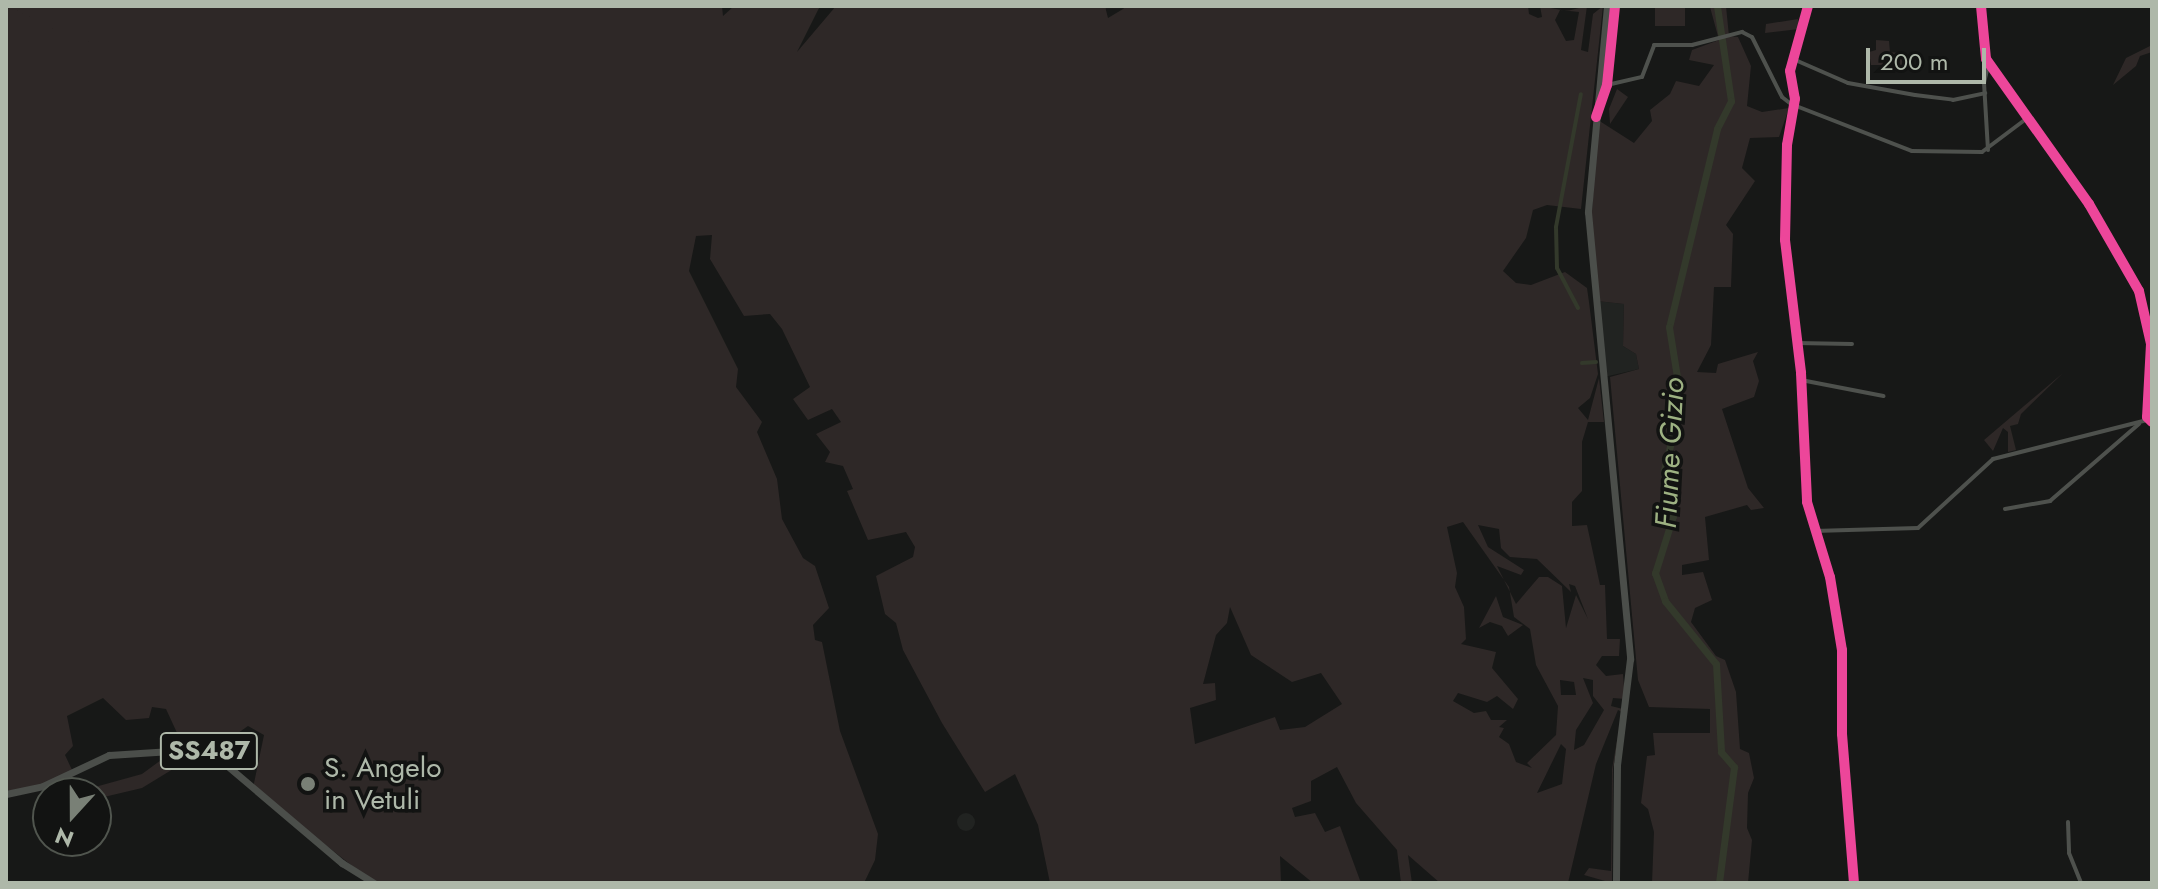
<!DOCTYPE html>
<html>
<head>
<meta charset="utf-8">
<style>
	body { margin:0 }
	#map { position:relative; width:2158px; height:889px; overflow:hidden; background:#171817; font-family:Jost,sans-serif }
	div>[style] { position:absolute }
	.built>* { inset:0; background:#212321 }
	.round { border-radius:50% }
	.green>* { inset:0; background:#2e2827; transform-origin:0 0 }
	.canal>* { height:4px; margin:-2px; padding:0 2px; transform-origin:2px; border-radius:2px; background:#33392b }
	.river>* { height:7px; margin:-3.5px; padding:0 3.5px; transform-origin:3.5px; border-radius:3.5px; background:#33392b }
	.street>* { height:4px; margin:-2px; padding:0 2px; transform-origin:2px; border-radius:2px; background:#4e514d }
	.primary>* { height:7px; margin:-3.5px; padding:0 3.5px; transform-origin:3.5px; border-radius:3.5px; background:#4b4e4a }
	.cycleway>* { height:10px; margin:-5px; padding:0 5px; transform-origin:5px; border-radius:5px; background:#ed469a }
	.dots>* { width:22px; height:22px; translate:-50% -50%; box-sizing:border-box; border:4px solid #121312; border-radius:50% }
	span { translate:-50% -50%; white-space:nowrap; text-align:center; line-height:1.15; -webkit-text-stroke:7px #121312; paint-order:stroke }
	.shield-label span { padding:2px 6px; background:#121312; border:2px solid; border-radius:6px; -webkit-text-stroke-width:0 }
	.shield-label { font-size:26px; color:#aeb8a9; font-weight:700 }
	.poi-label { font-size:28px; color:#aeb8a9 }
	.left { translate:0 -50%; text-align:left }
	.water-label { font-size:30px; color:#9db182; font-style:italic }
	.frame { position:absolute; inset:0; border:8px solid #aeb8a9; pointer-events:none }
	.north { position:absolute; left:32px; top:777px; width:80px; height:80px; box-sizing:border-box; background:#121312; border:2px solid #50554e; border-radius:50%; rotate:201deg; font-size:22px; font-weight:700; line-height:32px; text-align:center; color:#aeb8a9 }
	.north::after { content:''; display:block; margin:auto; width:28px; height:36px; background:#798076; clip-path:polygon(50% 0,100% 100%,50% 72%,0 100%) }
	.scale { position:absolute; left:1866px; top:48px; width:120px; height:36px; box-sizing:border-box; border:4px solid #aeb8a9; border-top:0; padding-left:10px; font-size:24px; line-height:28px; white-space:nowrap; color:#aeb8a9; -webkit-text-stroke:6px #121312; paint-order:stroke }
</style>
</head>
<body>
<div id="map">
	<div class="built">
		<div style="clip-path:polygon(1597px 301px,1624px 304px,1623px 346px,1636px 354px,1639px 369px,1604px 377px)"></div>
		<div class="round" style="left:957px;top:813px;width:18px;height:18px"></div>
	</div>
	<div class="green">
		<div style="clip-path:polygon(evenodd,6px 6px,722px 6px,723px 16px,734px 6px,820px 6px,797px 52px,836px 6px,1105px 6px,1108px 18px,1128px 6px,1528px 6px,1529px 14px,1538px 18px,1542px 17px,1540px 6px,1567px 11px,1587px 6px,1581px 50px,1588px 52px,1593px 14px,1603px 6px,1581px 209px,1547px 205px,1533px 210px,1526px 238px,1503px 271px,1516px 283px,1531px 285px,1565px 272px,1587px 288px,1589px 302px,1598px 374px,1590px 398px,1578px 408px,1588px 420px,1599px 378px,1604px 422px,1588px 422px,1582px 442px,1582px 491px,1572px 502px,1572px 526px,1587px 525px,1600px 585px,1605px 585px,1607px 639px,1620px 639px,1619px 656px,1602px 656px,1596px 665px,1606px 676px,1623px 674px,1625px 699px,1613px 698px,1611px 706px,1623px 709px,1613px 769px,1612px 883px,1584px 875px,1589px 868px,1611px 871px,1612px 769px,1622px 712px,1618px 710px,1596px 764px,1568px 883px,1440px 883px,1408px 855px,1412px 883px,1401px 883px,1397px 850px,1356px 803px,1337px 767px,1311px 781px,1311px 801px,1292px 808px,1295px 817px,1315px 813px,1325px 832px,1340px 826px,1361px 883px,1313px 883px,1280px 856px,1281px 883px,1050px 883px,1038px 825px,1015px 774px,985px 792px,942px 723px,903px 650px,896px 623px,885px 614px,876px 576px,913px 557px,915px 547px,906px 532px,868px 540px,847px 491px,853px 489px,843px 466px,825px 462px,830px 452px,816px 434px,841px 422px,832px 409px,808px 420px,793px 399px,810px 387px,782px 329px,770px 314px,744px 316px,710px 259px,712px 235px,696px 236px,689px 271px,738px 369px,736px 387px,762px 422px,757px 432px,777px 479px,782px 519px,803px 558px,815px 566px,829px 608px,813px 625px,815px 640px,822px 642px,840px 731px,878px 834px,875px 860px,864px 883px,374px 883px,253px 788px,264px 735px,248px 726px,211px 752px,184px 748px,166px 709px,152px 707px,149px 718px,126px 720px,103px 698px,67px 716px,73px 746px,65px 755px,73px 772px,43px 786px,6px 794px,6px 6px,1560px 10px,1579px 12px,1574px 40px,1566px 41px,1555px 20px,1560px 10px,6px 6px,1463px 522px,1509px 587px,1514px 617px,1530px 629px,1536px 665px,1558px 706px,1556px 735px,1527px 763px,1532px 768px,1516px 762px,1509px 744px,1499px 737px,1504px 728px,1499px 727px,1507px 720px,1491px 720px,1486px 711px,1474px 713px,1453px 701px,1458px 693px,1487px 702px,1497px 696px,1513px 709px,1518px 699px,1492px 668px,1496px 652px,1461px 644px,1466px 639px,1464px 607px,1455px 587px,1457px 573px,1447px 527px,1463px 522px,6px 6px,1478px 525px,1499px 529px,1501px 548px,1510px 557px,1537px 559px,1571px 592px,1569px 584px,1575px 586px,1588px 619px,1576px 595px,1566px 628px,1562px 586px,1548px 577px,1539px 577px,1516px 604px,1497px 566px,1521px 575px,1524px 570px,1488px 547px,1478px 525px,6px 6px,1230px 607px,1251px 655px,1292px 682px,1321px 673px,1342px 704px,1305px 727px,1280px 730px,1275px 717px,1195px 744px,1190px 708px,1216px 700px,1215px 683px,1203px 684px,1216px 635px,1227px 623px,1230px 607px,6px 6px,1583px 678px,1593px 680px,1593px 696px,1604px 710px,1584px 745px,1574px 750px,1576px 730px,1593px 703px,1583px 678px,6px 6px,1560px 680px,1574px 682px,1576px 695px,1561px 695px,1560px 680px,6px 6px,1561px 744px,1566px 749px,1562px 784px,1537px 793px,1561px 744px)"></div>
		<div style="left:1655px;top:6px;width:30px;height:20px"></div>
		<div style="clip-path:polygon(1697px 6px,1726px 6px,1729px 36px,1738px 37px,1751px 66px,1747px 106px,1762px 112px,1789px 108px,1779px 137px,1750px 138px,1742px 168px,1755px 181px,1726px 225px,1733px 234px,1731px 287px,1714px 287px,1711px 345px,1697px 372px,1716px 373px,1718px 364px,1758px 352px,1753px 361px,1759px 381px,1754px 397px,1722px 409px,1748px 488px,1764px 508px,1751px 510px,1747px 505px,1705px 517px,1709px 560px,1682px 565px,1682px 575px,1703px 572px,1712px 600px,1695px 608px,1691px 622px,1716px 656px,1725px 660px,1736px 692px,1740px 749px,1749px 753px,1754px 778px,1748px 793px,1747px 828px,1752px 840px,1748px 883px,1652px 883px,1654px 832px,1648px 809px,1641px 803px,1647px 756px,1655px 755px,1653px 733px,1710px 733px,1710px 709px,1649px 707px,1638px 680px,1610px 377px,1639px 369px,1636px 354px,1623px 346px,1624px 304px,1597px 301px,1591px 227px,1598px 120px,1634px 143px,1652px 121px,1650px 110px,1670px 94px,1676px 81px,1699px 86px,1714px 65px,1689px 60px,1692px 50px,1719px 40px,1710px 7px)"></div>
		<div style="clip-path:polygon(1798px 19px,1799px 29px,1765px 33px,1766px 24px)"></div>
		<div style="clip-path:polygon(1876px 40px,1889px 41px,1890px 52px,1908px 54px,1907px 65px,1871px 65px,1869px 52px,1876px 50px)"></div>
		<div style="clip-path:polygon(2152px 45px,2152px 52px,2140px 56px,2136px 66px,2113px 85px,2126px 58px)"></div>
		<div style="clip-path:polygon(1617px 89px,1628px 97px,1610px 124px,1609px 109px)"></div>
		<div style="clip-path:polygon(2063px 373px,2021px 414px,2018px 424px,2010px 426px,2016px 450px,2008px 452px,2008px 432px,2003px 428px,1993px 451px,1984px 440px)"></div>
		<div style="clip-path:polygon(1496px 596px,1503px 617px,1523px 625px,1508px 636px,1502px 626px,1490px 622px,1479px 628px)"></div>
		<div style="clip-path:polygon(172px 752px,201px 752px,142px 788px,104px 797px,109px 818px,103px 825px,96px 811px,95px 787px,142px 774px)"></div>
	</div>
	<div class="canal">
		<div style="left:1578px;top:308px;width:45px;rotate:-117.7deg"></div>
		<div style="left:1557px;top:268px;width:41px;rotate:-91.4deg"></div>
		<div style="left:1556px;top:227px;width:135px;rotate:-79.4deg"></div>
		<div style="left:1582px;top:363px;width:14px;rotate:-4deg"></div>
	</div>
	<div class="river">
		<div style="left:1717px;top:6px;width:96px;rotate:81.6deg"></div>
		<div style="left:1731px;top:101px;width:31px;rotate:117deg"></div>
		<div style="left:1717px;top:129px;width:204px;rotate:103.6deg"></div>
		<div style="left:1669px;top:327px;width:51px;rotate:80.9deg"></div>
		<div style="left:1677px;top:377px;width:53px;rotate:93.2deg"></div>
		<div style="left:1674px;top:430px;width:41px;rotate:104deg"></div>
		<div style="left:1664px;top:470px;width:18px;rotate:61deg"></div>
		<div style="left:1673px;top:486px;width:30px;rotate:90deg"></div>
		<div style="left:1673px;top:516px;width:60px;rotate:107.5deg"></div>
		<div style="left:1655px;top:573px;width:30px;rotate:70deg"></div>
		<div style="left:1665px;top:601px;width:81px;rotate:51deg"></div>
		<div style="left:1716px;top:664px;width:88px;rotate:86.7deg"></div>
		<div style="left:1721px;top:752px;width:20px;rotate:49deg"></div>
		<div style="left:1734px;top:767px;width:117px;rotate:97.4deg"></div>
	</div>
	<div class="street">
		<div style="left:1808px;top:6px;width:67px;rotate:105.5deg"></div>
		<div style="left:1790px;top:71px;width:28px;rotate:80deg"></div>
		<div style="left:1795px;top:99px;width:47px;rotate:99.9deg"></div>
		<div style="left:1787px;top:145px;width:95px;rotate:91.2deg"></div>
		<div style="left:1785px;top:240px;width:134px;rotate:83.1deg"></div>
		<div style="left:1801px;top:373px;width:129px;rotate:87.3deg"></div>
		<div style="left:1807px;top:502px;width:78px;rotate:73deg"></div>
		<div style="left:1830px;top:577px;width:74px;rotate:80.7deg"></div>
		<div style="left:1842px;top:650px;width:84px;rotate:90deg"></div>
		<div style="left:1842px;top:734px;width:149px;rotate:85.4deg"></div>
		<div style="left:1981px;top:6px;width:53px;rotate:84.6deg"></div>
		<div style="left:1986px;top:59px;width:178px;rotate:54.6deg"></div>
		<div style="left:2089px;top:204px;width:100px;rotate:60.1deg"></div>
		<div style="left:2139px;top:291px;width:54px;rotate:77.2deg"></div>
		<div style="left:2151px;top:344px;width:73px;rotate:93.1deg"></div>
		<div style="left:2147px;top:417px;width:7px;rotate:45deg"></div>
		<div style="left:1793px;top:59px;width:60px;rotate:23.6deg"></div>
		<div style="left:1848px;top:83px;width:68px;rotate:10.2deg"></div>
		<div style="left:1915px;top:95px;width:38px;rotate:7deg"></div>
		<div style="left:1953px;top:100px;width:33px;rotate:-12deg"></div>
		<div style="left:1607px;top:85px;width:36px;rotate:-13deg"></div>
		<div style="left:1642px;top:77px;width:34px;rotate:-69deg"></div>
		<div style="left:1654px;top:45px;width:38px"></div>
		<div style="left:1692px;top:45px;width:52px;rotate:-14.6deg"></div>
		<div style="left:1742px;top:32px;width:11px;rotate:27deg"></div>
		<div style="left:1752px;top:37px;width:67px;rotate:63.4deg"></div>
		<div style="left:1782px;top:97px;width:11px;rotate:38deg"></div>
		<div style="left:1791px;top:104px;width:130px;rotate:21.2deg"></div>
		<div style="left:1912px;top:151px;width:70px;rotate:0.8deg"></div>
		<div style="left:1982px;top:152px;width:55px;rotate:-36.9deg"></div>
		<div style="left:1598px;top:116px;width:32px;rotate:-74deg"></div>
		<div style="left:1607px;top:85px;width:79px;rotate:-84.2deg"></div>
		<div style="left:1988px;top:150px;width:67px;rotate:-93.4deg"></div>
		<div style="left:1984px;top:83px;width:23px;rotate:-77deg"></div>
		<div style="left:1796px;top:343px;width:56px;rotate:1deg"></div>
		<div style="left:1801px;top:380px;width:84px;rotate:11deg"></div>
		<div style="left:2005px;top:509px;width:46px;rotate:-10.1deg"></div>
		<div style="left:2050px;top:501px;width:118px;rotate:-40.9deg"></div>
		<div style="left:1814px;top:531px;width:104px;rotate:-1.7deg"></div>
		<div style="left:1918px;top:528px;width:102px;rotate:-42.6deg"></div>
		<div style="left:1993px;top:459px;width:159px;rotate:-14.2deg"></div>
		<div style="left:2068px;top:822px;width:31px;rotate:88deg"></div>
		<div style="left:2069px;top:853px;width:32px;rotate:68deg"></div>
	</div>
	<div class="primary">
		<div style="left:1607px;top:6px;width:207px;rotate:95.3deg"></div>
		<div style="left:1588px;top:212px;width:449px;rotate:84.6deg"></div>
		<div style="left:1630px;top:659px;width:107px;rotate:97deg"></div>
		<div style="left:1617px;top:765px;width:118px;rotate:90.5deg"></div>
		<div style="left:6px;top:794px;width:38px;rotate:-12deg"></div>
		<div style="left:43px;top:786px;width:73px;rotate:-25.2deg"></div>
		<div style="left:109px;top:755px;width:93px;rotate:-3.7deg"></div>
		<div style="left:202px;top:749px;width:9px;rotate:18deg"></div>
		<div style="left:211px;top:752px;width:172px;rotate:40.3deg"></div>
		<div style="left:342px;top:863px;width:38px;rotate:32deg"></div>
	</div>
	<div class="cycleway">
		<div style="left:1808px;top:6px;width:67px;rotate:105.5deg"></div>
		<div style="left:1790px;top:71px;width:28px;rotate:80deg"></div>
		<div style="left:1795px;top:99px;width:47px;rotate:99.9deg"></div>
		<div style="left:1787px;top:145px;width:95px;rotate:91.2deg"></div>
		<div style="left:1785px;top:240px;width:134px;rotate:83.1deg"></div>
		<div style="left:1801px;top:373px;width:129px;rotate:87.3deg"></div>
		<div style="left:1807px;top:502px;width:78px;rotate:73deg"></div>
		<div style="left:1830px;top:577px;width:74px;rotate:80.7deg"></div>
		<div style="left:1842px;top:650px;width:84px;rotate:90deg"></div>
		<div style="left:1842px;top:734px;width:149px;rotate:85.4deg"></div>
		<div style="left:1981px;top:6px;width:53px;rotate:84.6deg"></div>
		<div style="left:1986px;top:59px;width:178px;rotate:54.6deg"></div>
		<div style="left:2089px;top:204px;width:100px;rotate:60.1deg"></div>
		<div style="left:2139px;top:291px;width:54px;rotate:77.2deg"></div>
		<div style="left:2151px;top:344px;width:73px;rotate:93.1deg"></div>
		<div style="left:2147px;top:417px;width:7px;rotate:45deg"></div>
		<div style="left:1596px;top:117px;width:34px;rotate:-71deg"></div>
		<div style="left:1607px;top:85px;width:79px;rotate:-84.2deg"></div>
	</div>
	<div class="dots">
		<div style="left:308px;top:784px;background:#798076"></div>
	</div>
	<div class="shield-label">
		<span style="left:209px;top:751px">SS487</span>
	</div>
	<div class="poi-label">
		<span class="left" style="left:324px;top:784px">S. Angelo<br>in Vetuli</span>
	</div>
	<div class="water-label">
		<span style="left:1670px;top:453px;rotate:-87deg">Fiume Gizio</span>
	</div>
	<div class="frame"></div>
	<div class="north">N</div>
	<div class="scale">200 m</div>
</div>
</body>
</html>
